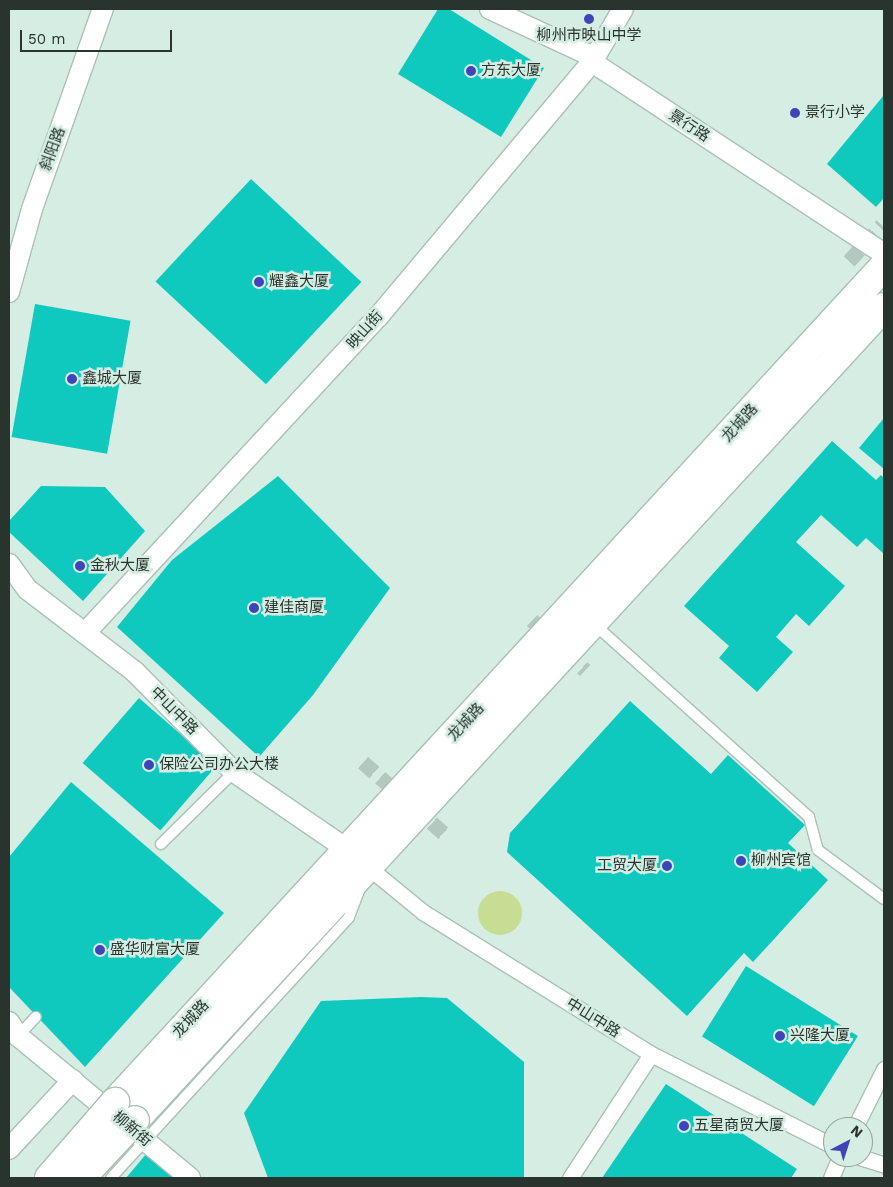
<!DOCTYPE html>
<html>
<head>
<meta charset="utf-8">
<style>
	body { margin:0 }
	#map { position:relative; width:893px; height:1187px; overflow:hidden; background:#d5ede2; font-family:"Work Sans","Noto Sans SC",sans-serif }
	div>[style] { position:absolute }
	.green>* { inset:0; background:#c7dd94 }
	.round { border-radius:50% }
	.building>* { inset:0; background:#10c9be; transform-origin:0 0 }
	.pedestrian-tunnel>* { height:15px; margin-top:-7.5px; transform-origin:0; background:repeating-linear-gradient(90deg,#b3c8be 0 15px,transparent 0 23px) }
	.roads { filter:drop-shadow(1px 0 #aac1b6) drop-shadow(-1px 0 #aac1b6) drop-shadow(0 1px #aac1b6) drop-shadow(0 -1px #aac1b6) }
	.service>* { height:10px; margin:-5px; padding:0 5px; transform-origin:5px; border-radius:5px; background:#fff }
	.pedestrian>* { height:15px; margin:-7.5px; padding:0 7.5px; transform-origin:7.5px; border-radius:7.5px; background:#fff }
	.minor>* { height:20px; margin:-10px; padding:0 10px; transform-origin:10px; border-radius:10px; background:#fff }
	.secondary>* { height:28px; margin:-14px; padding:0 14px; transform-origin:14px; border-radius:14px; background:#fff }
	.bridges { filter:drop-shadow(1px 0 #aac1b6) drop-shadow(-1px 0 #aac1b6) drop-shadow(0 1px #aac1b6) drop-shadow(0 -1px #aac1b6) }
	.secondary-bridge>* { height:28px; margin:-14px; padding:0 14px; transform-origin:14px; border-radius:14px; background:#fff }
	.dots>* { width:14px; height:14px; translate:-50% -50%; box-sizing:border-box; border:2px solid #d5ede2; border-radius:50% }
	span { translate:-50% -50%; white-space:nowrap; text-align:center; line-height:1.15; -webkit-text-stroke:5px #d5ede2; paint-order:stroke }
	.poi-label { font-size:15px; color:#2a342f }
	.left { translate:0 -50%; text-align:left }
	.right { translate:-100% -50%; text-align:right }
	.street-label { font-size:15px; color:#2a342f }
	.frame { position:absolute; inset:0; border:10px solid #2a342f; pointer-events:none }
	.north { position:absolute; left:823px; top:1117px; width:50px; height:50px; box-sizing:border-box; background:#d5ede2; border:1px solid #91a39a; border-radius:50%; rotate:40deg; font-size:14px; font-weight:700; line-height:20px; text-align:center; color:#2a342f }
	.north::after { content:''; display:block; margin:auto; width:18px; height:22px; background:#3f44b8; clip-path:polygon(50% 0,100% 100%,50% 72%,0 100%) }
	.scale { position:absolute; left:20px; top:30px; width:152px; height:22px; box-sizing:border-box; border:2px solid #2a342f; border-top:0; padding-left:6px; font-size:15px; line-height:18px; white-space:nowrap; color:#2a342f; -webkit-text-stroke:4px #d5ede2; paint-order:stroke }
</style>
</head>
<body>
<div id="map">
	<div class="green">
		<div class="round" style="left:478px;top:891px;width:44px;height:44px"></div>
	</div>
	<div class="building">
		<div style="clip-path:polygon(438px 9px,449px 9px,544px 68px,501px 137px,398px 74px)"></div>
		<div style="clip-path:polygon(884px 95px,884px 198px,876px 207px,827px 164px)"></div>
		<div style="left:251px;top:179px;width:151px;height:140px;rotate:43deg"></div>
		<div style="left:35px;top:304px;width:97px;height:135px;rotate:10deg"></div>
		<div style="clip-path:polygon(884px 418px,884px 469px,859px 448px)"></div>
		<div style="clip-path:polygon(832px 441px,876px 480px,881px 475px,884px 478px,884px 554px,866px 538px,857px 547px,821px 515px,796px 542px,845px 586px,809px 626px,796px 614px,776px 637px,793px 652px,757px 692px,719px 658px,729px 646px,684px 606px)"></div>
		<div style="clip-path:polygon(278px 476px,390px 588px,313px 695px,259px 757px,117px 627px,172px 560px)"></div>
		<div style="clip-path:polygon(41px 486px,105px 487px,145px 531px,83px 601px,9px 532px,9px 521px)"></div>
		<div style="left:139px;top:698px;width:103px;height:86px;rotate:41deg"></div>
		<div style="clip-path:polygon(630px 701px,711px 774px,728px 755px,805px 825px,788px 843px,828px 880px,753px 962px,744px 953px,687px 1016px,507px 852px,510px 833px)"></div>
		<div style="clip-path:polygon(71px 782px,224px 913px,85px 1067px,9px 987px,9px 857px)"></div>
		<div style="left:746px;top:966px;width:132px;height:83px;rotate:32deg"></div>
		<div style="clip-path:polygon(421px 997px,447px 998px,524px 1062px,524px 1178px,268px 1178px,244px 1113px,321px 1001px)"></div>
		<div style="clip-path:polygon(666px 1084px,797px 1169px,791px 1178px,602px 1178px)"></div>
		<div style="clip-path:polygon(147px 1153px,175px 1178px,126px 1178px)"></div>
	</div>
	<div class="pedestrian-tunnel">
		<div style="left:849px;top:261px;width:49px;rotate:-47.5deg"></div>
		<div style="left:532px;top:620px;width:73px;rotate:43.3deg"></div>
		<div style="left:363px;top:762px;width:113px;rotate:41.4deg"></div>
	</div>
	<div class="roads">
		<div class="service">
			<div style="left:594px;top:624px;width:289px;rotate:41.9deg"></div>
			<div style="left:809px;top:817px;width:34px;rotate:75deg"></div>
			<div style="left:818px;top:850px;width:82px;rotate:36.6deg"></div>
			<div style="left:161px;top:844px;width:103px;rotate:-44.6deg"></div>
			<div style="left:18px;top:1036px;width:26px;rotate:-47deg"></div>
			<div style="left:111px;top:1178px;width:353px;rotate:-47.6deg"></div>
			<div style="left:349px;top:917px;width:31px;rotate:-69deg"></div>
		</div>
		<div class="pedestrian">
			<div style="left:368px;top:867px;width:71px;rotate:39.3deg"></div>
			<div style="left:423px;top:912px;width:269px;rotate:31.9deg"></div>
			<div style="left:651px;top:1054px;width:204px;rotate:26.8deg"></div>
			<div style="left:855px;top:1127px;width:65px;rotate:-63.4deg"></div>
			<div style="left:860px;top:1157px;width:25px;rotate:18deg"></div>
			<div style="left:570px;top:1178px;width:148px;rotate:-56.8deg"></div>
			<div style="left:831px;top:1178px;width:23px;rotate:-67deg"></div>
		</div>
		<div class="minor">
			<div style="left:490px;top:9px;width:107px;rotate:24.9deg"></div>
			<div style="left:587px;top:54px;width:9px;rotate:58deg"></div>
			<div style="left:592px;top:62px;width:349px;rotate:33.3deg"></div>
			<div style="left:9px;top:292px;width:86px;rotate:-74.5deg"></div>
			<div style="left:32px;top:209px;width:212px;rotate:-70.5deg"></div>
			<div style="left:9px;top:564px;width:31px;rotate:54deg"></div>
			<div style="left:27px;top:589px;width:136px;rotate:37.5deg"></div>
			<div style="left:135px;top:672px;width:141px;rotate:45.3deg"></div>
			<div style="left:234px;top:772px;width:138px;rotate:34.4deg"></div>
			<div style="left:85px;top:633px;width:431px;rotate:-47.2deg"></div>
			<div style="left:378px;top:317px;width:333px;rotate:-50deg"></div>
			<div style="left:592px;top:62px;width:61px;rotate:-59.7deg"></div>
			<div style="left:9px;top:1022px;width:17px;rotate:57deg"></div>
			<div style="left:18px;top:1036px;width:223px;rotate:39.5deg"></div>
			<div style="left:9px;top:1149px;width:94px;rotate:-47.2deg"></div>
		</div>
		<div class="secondary">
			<div style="left:115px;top:1102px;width:1136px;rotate:-47.39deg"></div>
			<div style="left:135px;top:1120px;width:1105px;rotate:-47.35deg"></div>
		</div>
	</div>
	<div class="bridges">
		<div class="secondary-bridge">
			<div style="left:49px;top:1178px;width:101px;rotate:-49deg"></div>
			<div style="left:81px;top:1178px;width:79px;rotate:-47deg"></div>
		</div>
	</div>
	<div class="dots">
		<div style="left:589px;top:19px;background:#3f44b8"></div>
		<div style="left:471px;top:71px;background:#3f44b8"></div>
		<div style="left:795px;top:113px;background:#3f44b8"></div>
		<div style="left:259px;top:282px;background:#3f44b8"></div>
		<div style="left:72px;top:379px;background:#3f44b8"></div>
		<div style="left:80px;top:566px;background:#3f44b8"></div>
		<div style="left:254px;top:608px;background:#3f44b8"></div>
		<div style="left:149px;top:765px;background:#3f44b8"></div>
		<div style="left:741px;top:861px;background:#3f44b8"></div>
		<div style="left:667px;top:866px;background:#3f44b8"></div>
		<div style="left:100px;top:950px;background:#3f44b8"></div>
		<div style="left:780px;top:1036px;background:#3f44b8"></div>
		<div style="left:684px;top:1126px;background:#3f44b8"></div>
	</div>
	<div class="poi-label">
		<span style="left:589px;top:36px">柳州市映山中学</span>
		<span class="left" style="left:481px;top:71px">方东大厦</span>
		<span class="left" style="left:805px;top:113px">景行小学</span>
		<span class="left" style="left:269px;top:282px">耀鑫大厦</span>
		<span class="left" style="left:82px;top:379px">鑫城大厦</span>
		<span class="left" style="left:90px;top:566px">金秋大厦</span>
		<span class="left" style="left:264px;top:608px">建佳商厦</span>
		<span class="left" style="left:159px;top:765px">保险公司办公大楼</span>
		<span class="left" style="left:751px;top:861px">柳州宾馆</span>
		<span class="right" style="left:657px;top:866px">工贸大厦</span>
		<span class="left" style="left:110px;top:950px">盛华财富大厦</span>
		<span class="left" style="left:790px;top:1036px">兴隆大厦</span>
		<span class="left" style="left:694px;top:1126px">五星商贸大厦</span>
	</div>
	<div class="street-label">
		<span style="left:689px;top:126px;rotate:33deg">景行路</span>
		<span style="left:53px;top:149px;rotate:-70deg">斜阳路</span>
		<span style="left:365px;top:330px;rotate:-48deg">映山街</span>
		<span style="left:740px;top:423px;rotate:-48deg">龙城路</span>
		<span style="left:174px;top:711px;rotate:45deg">中山中路</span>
		<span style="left:466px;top:722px;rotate:-47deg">龙城路</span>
		<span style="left:593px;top:1018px;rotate:32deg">中山中路</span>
		<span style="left:191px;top:1019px;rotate:-47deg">龙城路</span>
		<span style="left:132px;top:1129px;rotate:40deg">柳新街</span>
	</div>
	<div class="frame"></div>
	<div class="north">N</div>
	<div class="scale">50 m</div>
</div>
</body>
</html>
